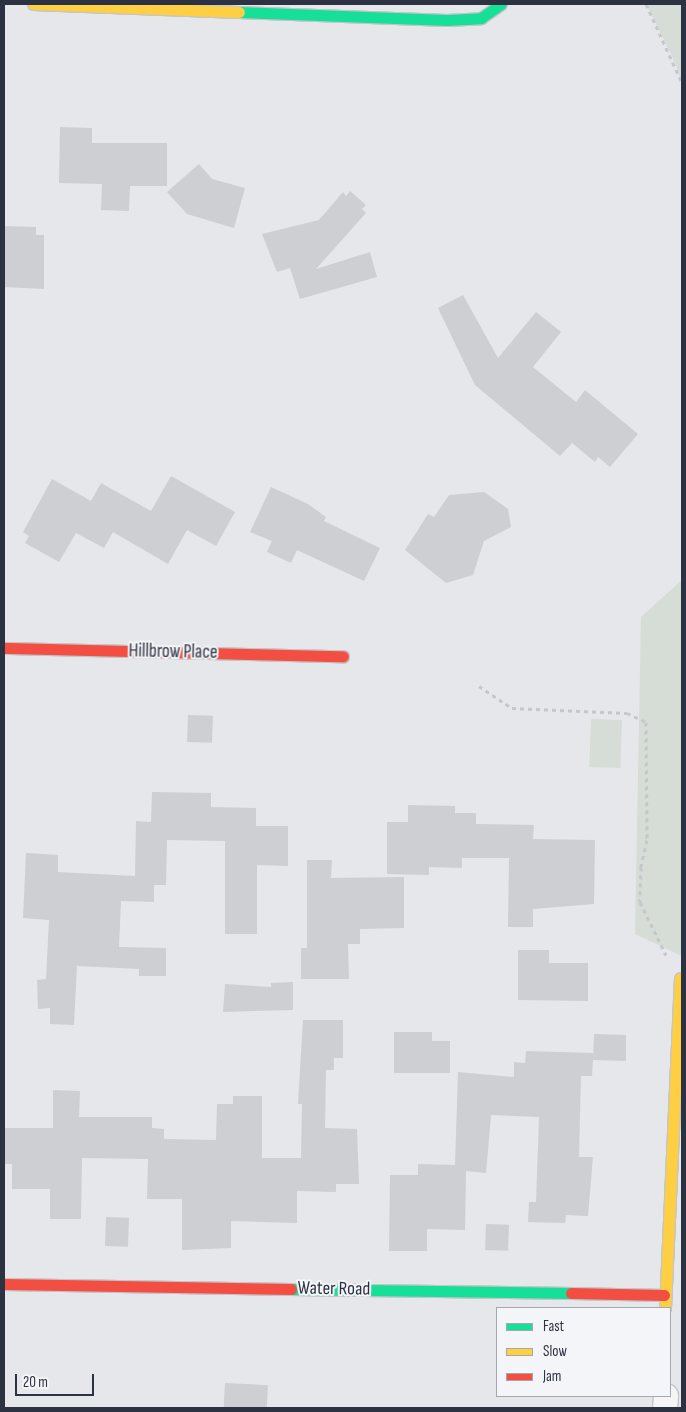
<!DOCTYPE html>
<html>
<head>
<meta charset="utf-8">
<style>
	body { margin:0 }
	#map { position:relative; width:686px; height:1412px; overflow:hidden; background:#e5e7ea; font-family:"Sofia Sans Condensed",sans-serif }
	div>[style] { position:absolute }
	.green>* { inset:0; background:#d5ddd6; transform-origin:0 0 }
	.building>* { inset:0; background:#cdcfd2; transform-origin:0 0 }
	.path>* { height:3px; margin-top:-1.5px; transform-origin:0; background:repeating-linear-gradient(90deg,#c6c7cb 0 4px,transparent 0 8px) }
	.roads { filter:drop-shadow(1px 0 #c3c5c8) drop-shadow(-1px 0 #c3c5c8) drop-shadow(0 1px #c3c5c8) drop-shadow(0 -1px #c3c5c8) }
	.street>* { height:24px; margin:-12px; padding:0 12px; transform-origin:12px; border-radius:12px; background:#f5f5f6 }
	.fast>* { height:11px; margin:-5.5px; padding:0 5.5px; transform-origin:5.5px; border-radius:5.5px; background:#16e098 }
	.slow>* { height:11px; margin:-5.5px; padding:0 5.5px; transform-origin:5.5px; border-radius:5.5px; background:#ffcf43 }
	.jam>* { height:11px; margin:-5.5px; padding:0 5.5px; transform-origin:5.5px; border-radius:5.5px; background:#f24e42 }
	span { translate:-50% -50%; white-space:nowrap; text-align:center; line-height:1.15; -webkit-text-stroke:4px #f4f5f8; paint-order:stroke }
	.street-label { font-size:19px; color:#2d3242 }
	.frame { position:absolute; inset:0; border:5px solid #2d3242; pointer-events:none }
	.legend { position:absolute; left:496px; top:1307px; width:175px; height:90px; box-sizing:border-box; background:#f4f5f8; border:1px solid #a4a7af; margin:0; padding:6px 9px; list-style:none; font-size:15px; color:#2d3242 }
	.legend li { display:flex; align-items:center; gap:10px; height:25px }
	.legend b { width:25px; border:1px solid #a4a7af }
	.scale { position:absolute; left:15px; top:1374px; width:79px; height:22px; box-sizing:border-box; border:2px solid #2d3242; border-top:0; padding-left:6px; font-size:15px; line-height:18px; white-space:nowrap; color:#2d3242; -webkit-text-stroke:4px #f4f5f8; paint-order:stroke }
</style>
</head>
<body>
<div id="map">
	<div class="green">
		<div style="clip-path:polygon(646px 4px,682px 4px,682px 83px,675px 62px)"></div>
		<div style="clip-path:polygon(682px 580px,682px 956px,635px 934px,641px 617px)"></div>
		<div style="left:591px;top:719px;width:31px;height:48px;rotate:2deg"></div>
	</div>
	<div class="building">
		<div style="clip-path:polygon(60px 127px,92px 128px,92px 143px,167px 143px,167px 186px,130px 186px,129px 211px,101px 210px,102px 184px,59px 183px)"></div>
		<div style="clip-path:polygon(199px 164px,212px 179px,245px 188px,234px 228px,187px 214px,167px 192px)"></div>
		<div style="clip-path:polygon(350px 191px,366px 205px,362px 209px,366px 213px,316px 269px,370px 252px,377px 277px,300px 299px,290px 268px,277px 272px,262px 234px,319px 220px,343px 192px,346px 196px)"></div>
		<div style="clip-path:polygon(4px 226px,36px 227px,36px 235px,44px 235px,44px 289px,4px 287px)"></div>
		<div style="clip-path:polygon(463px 295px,498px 358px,536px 312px,561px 332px,533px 367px,576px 402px,585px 390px,638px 434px,610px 467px,598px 457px,595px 462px,572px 443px,560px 456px,475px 385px,438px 308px)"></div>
		<div style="clip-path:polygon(171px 476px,235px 512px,216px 546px,187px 530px,168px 564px,113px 532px,104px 548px,76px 533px,59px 562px,25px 543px,29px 536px,23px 532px,52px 479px,91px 501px,101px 483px,151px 511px)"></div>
		<div style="clip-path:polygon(271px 487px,308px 504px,326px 517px,324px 521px,380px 548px,364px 581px,297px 550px,291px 563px,267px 552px,272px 541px,250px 532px)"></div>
		<div style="clip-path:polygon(484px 492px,508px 509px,511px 527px,484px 541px,473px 575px,446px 583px,405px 550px,428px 514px,434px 517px,449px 495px)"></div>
		<div style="left:188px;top:715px;width:25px;height:27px;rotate:2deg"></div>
		<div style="clip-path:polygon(152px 792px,211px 793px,211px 807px,256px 808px,256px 826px,288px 826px,288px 866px,257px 865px,257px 934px,225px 934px,225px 841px,167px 840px,166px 885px,154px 885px,154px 902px,121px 901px,119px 947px,166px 948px,166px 976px,139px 976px,139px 969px,77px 966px,74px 1025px,50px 1024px,50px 1008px,38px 1009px,37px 980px,46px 979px,49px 920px,23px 918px,26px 853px,58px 855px,58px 872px,135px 876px,136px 821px,151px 822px)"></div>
		<div style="clip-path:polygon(408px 805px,455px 806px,455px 813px,476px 813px,476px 824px,534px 825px,533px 839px,595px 840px,594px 904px,533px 909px,533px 927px,508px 927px,509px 858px,462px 858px,462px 868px,429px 867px,429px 875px,387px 874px,387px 822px,408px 822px)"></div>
		<div style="clip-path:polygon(307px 860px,332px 860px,331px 878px,404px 877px,404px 928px,360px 929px,360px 944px,348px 944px,349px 979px,301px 979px,301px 948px,307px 948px)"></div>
		<div style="clip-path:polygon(518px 950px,549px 950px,549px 963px,588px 963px,588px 1001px,518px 1000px)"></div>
		<div style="clip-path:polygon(293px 982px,293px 1010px,223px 1012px,225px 984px,271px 987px,271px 983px)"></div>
		<div style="clip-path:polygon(303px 1020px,343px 1020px,343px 1058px,334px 1058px,334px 1070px,326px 1070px,325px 1128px,357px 1129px,359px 1184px,336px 1184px,336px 1192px,297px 1191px,297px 1223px,231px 1221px,231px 1248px,182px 1250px,182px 1199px,147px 1199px,148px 1159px,82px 1158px,81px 1219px,50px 1219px,50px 1189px,12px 1189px,12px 1164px,4px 1164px,4px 1128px,53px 1128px,53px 1090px,80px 1091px,79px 1117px,152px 1117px,152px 1128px,164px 1129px,164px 1139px,216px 1140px,217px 1104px,233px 1104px,233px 1096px,262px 1096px,262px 1158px,301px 1158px,302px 1104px,298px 1104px)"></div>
		<div style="clip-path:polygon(394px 1032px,432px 1032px,432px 1041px,450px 1041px,450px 1073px,394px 1073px)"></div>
		<div style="clip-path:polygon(594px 1034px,626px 1035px,626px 1061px,593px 1060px,592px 1076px,581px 1076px,579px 1157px,593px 1157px,588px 1216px,566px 1215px,565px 1223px,528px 1222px,529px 1202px,536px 1202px,539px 1117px,491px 1115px,486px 1173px,466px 1171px,465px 1230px,427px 1229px,427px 1251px,389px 1251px,390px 1175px,418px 1175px,418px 1164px,455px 1165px,458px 1072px,514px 1077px,514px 1062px,525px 1063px,526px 1051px,593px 1053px,593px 1059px)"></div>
		<div style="left:106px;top:1217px;width:23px;height:29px;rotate:2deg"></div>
		<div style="left:486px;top:1224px;width:23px;height:26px;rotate:2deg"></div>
		<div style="left:225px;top:1383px;width:43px;height:25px;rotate:3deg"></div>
	</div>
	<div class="path">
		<div style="left:646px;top:4px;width:87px;rotate:65.5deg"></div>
		<div style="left:479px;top:686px;width:40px;rotate:34deg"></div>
		<div style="left:512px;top:708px;width:115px;rotate:2.5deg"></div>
		<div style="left:627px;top:713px;width:21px;rotate:25deg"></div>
		<div style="left:646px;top:722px;width:118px;rotate:89.5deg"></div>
		<div style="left:647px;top:840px;width:28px;rotate:103deg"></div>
		<div style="left:641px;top:867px;width:35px;rotate:92deg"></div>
		<div style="left:640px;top:902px;width:59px;rotate:63.9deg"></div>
	</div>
	<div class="roads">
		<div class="street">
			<div style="left:665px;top:1408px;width:12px;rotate:-85deg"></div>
		</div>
		<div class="fast">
			<div style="left:239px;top:12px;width:208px;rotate:2.2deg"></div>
			<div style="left:447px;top:20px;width:34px;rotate:-3deg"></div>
			<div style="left:481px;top:18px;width:24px;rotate:-35deg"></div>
			<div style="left:291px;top:1289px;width:280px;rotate:0.8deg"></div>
		</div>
		<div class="slow">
			<div style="left:33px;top:4px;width:206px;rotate:2.2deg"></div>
			<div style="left:665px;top:1308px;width:330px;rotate:-87.4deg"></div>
		</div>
		<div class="jam">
			<div style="left:4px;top:648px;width:339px;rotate:1.4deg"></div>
			<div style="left:4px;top:1284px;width:287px;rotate:1deg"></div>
			<div style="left:571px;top:1293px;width:93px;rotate:1.2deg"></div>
		</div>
	</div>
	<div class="street-label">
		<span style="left:173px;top:652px;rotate:1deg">Hillbrow Place</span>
		<span style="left:334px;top:1289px;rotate:1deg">Water Road</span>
	</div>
	<div class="frame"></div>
	<ul class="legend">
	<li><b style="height:6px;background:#16e098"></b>Fast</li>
	<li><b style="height:6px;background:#ffcf43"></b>Slow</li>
	<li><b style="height:6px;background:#f24e42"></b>Jam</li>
	</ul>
	<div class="scale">20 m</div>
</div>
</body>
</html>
